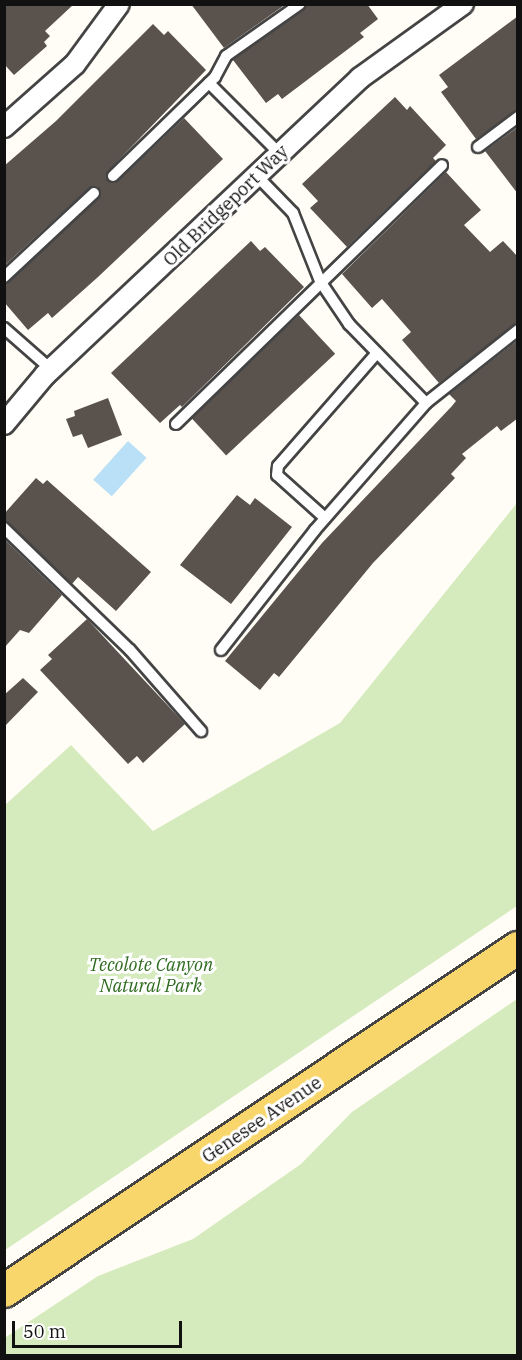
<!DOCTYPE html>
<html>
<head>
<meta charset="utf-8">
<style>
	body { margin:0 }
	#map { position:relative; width:522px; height:1360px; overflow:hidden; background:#fffdf5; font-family:"IBM Plex Serif",serif }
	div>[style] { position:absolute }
	.green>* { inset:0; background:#d5ebbd }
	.water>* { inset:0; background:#b9e0f7; transform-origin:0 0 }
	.building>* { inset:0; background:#5a524d; transform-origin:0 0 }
	.roads { filter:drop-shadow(2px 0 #444) drop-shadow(-2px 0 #444) drop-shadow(0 2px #444) drop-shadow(0 -2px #444) }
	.service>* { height:10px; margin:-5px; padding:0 5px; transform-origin:5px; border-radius:5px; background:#fff }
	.minor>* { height:20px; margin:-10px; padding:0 10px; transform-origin:10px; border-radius:10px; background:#fff }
	.primary>* { height:32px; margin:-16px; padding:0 16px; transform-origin:16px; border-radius:16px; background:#f9d66b }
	span { translate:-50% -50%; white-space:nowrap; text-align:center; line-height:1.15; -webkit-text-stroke:6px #fff; paint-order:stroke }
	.street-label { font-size:18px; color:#111 }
	.park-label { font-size:18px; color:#2f6b1f; font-style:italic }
	.frame { position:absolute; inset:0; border:6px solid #111; pointer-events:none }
	.scale { position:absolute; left:12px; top:1321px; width:170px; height:27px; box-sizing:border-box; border:3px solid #111; border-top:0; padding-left:8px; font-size:18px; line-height:21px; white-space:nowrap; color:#111; -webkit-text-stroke:4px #fff; paint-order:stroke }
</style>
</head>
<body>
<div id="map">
	<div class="green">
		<div style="clip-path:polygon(517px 503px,517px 906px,5px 1250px,5px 805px,71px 745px,153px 831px,340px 723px)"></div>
		<div style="clip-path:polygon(517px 999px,517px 1355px,5px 1355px,6px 1337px,98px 1276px,193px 1239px,301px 1164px,352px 1112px)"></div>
	</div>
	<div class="water">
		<div style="left:128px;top:441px;width:25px;height:52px;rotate:42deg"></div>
	</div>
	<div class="building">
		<div style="clip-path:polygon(4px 4px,74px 4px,45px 31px,50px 36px,44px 42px,47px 46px,14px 75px,4px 64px)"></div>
		<div style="clip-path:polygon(191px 4px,286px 4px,224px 48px)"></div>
		<div style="clip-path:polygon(307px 4px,367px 4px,378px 19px,360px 33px,364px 37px,282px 99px,278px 94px,266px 103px,233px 60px)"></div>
		<div style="clip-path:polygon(518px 16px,518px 110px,476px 139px,441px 92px,448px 87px,439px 75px)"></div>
		<div style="clip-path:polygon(153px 24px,164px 35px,168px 31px,206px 70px,108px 171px,106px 178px,112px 183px,118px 181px,184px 118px,223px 159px,98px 277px,52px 318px,48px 313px,28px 330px,4px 302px,4px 284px,99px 198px,101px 192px,97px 186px,89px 188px,4px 266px,4px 166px,56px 121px)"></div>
		<div style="clip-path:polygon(395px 97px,407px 110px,410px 106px,446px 145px,433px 158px,436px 161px,347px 247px,310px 208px,318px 201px,302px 184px)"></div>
		<div style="clip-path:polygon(518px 127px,518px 194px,485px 151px)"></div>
		<div style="clip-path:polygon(446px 172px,481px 210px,464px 225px,490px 252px,503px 241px,518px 257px,518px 323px,439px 383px,402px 340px,411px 332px,382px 299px,372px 308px,342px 274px)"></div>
		<div style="clip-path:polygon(251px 241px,260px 251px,265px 247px,304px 287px,182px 407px,180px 405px,160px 423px,111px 373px)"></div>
		<div style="left:299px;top:315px;width:53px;height:149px;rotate:47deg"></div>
		<div style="clip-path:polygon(518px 340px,518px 418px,501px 431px,497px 426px,462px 454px,466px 458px,451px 474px,455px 478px,373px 563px,279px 677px,274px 673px,260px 690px,225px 661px,322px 543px,452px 406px,456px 401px,449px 394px)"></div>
		<div style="clip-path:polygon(108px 398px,122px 435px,88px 448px,82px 434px,73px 437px,66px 419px,75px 416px,74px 411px)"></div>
		<div style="clip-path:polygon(36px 478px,43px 484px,47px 480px,151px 572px,116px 611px,78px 577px,72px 584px,4px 521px,4px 514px)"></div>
		<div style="clip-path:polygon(237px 495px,250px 505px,255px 498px,292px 527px,231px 604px,180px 565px)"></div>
		<div style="clip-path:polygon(4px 539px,62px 595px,29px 633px,20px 630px,4px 648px)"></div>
		<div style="clip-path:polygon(87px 619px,185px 724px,143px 763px,137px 756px,128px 764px,40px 670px,52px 659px,48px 655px)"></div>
		<div style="clip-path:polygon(23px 678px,38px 692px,4px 727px,4px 695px)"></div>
	</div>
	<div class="roads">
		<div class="service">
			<div style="left:209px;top:83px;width:100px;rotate:45deg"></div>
			<div style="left:478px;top:147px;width:50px;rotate:-36.9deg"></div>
			<div style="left:113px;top:176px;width:142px;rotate:-44.1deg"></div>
			<div style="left:215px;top:77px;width:24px;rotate:-62deg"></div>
			<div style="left:226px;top:56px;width:90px;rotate:-35.1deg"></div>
			<div style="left:257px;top:176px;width:52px;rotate:45.8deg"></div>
			<div style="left:293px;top:213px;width:73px;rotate:68.3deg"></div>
			<div style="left:320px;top:281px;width:52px;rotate:56deg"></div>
			<div style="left:349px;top:324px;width:110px;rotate:45.7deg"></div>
			<div style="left:4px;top:277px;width:123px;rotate:-43deg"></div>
			<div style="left:4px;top:328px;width:64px;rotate:41.2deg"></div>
			<div style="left:176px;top:424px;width:371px;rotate:-44.2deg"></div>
			<div style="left:325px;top:518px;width:64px;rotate:-138.1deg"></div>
			<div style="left:277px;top:475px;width:9px;rotate:-84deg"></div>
			<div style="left:278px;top:466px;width:150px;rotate:-48.8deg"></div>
			<div style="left:4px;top:528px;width:175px;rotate:44.1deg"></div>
			<div style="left:130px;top:650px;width:108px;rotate:48.8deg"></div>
			<div style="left:221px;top:650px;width:152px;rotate:-51.9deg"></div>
			<div style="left:315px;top:530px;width:169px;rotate:-48.8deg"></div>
			<div style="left:426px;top:403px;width:117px;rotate:-38.4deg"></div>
		</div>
		<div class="minor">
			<div style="left:4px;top:127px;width:95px;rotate:-41.6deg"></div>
			<div style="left:75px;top:64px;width:74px;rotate:-53.7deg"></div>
			<div style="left:4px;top:424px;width:64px;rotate:-50.1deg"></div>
			<div style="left:45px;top:375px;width:433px;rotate:-43.3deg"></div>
			<div style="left:360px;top:78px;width:127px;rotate:-35.7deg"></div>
		</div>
		<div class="primary">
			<div style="left:4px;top:1291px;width:618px;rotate:-33.72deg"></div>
		</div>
	</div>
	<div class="street-label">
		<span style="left:226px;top:206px;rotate:-44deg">Old Bridgeport Way</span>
		<span style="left:262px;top:1120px;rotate:-34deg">Genesee Avenue</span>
	</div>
	<div class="park-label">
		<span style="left:151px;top:976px">Tecolote Canyon<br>Natural Park</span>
	</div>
	<div class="frame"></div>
	<div class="scale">50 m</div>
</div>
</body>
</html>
